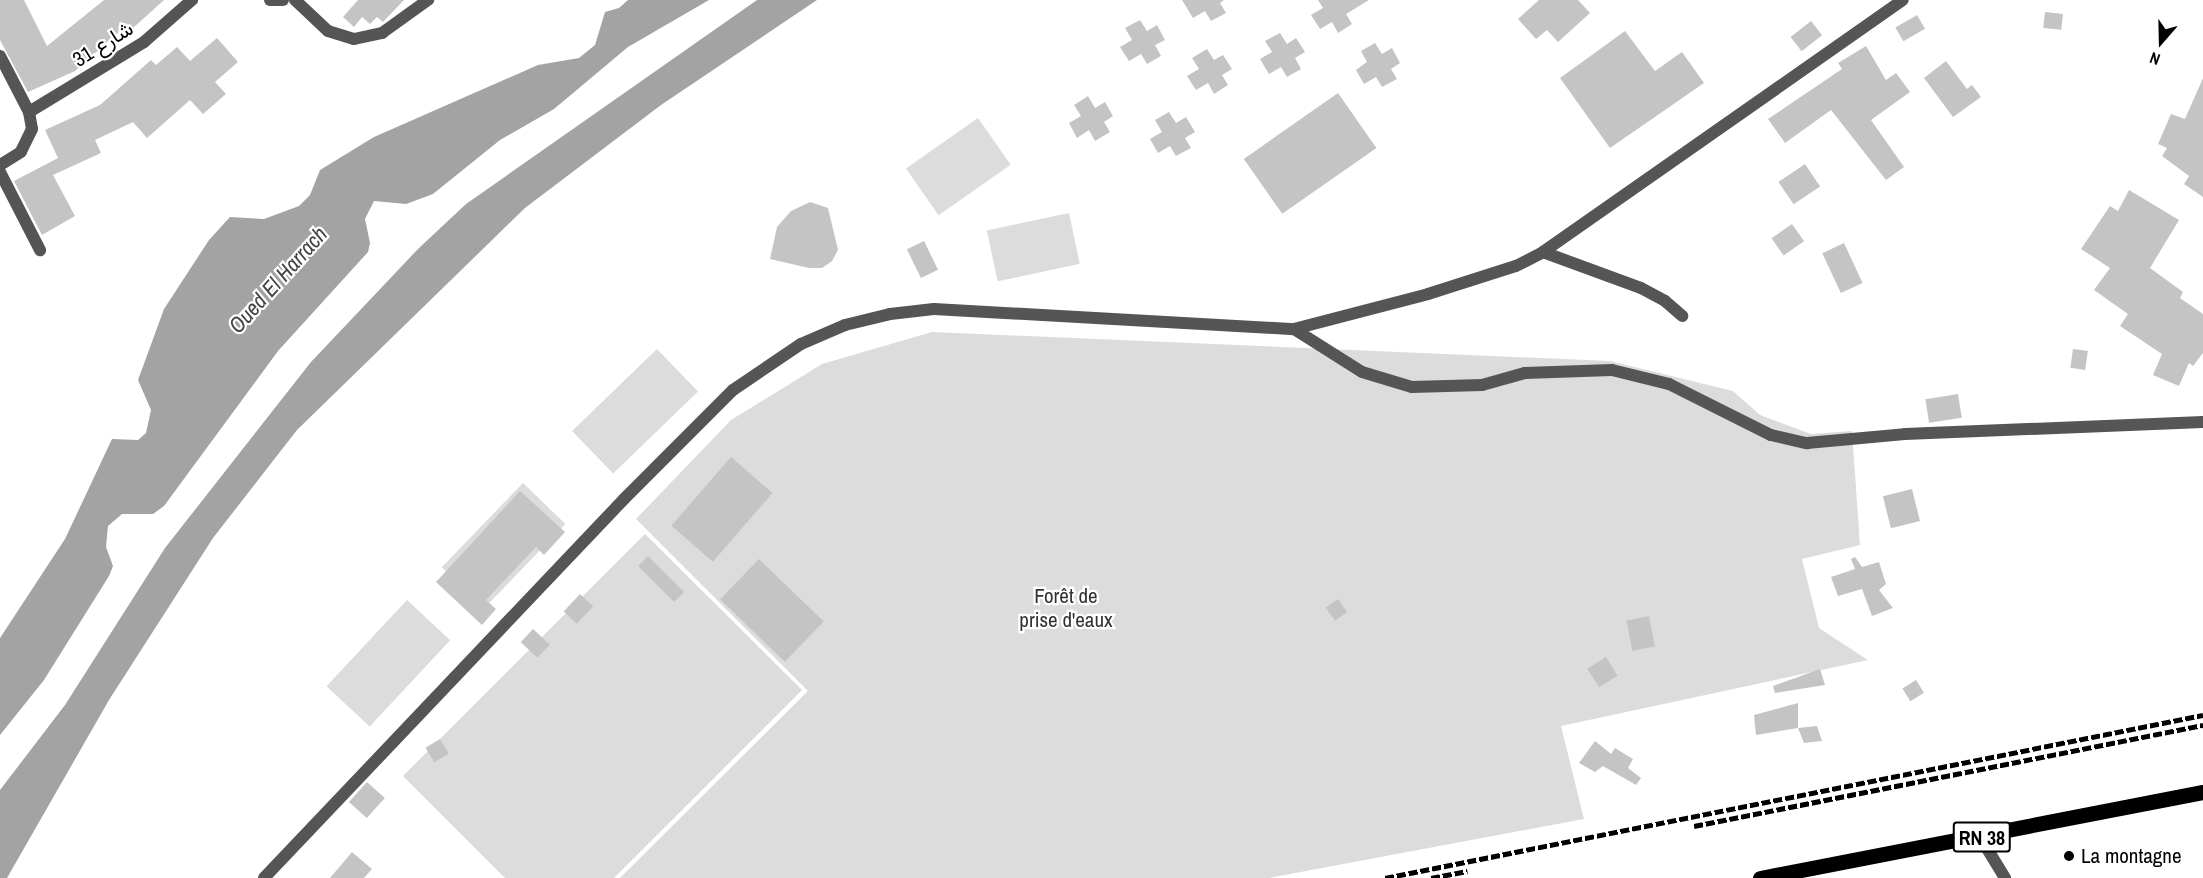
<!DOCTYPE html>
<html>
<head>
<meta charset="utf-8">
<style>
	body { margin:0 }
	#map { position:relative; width:2203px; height:878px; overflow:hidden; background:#fff; font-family:"Archivo Narrow",Vazirmatn,sans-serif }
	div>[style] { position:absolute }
	.green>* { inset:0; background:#dcdcdc; transform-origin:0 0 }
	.water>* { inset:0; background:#a3a3a3 }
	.building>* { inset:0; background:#c4c4c4; transform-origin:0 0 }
	.minor>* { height:12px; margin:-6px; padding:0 6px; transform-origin:6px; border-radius:6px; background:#555 }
	.primary>* { height:15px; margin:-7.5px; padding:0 7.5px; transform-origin:7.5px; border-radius:7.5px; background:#000 }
	.rail>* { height:4.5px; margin-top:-2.25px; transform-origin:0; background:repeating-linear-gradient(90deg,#000 0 9px,transparent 0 12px) }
	.dots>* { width:16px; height:16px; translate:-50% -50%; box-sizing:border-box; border:3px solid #fff; border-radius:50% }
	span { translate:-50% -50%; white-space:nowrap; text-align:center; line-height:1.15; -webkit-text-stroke:4.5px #fff; paint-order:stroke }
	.shield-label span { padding:2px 4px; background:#fff; border:2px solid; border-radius:4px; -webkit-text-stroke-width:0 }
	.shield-label { font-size:20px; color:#000; font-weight:700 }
	.street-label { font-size:21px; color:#000 }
	.park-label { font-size:21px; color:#333 }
	.poi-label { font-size:21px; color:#000 }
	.left { translate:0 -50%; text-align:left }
	.water-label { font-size:22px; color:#444; font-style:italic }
	.north { position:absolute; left:2131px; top:12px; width:60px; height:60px; -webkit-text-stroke:4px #fff; paint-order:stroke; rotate:200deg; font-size:16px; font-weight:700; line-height:24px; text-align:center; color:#000 }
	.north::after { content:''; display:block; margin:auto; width:21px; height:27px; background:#000; clip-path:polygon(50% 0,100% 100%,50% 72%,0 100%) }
</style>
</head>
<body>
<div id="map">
	<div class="green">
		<div style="left:978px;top:118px;width:57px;height:88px;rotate:55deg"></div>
		<div style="left:1069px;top:213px;width:52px;height:84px;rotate:78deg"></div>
		<div style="clip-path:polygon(932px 332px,1610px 361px,1733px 391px,1760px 415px,1811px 434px,1852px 431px,1860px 545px,1802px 559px,1819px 628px,1868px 660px,1561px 726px,1584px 819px,1269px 878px,620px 878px,808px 691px,636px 519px,731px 420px,822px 364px)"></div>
		<div style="left:657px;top:349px;width:59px;height:118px;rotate:46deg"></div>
		<div style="left:523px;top:483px;width:59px;height:117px;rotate:44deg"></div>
		<div style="clip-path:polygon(645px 534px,802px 690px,614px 878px,505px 878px,403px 776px)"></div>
		<div style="left:407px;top:600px;width:59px;height:118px;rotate:43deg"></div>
	</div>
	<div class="water">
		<div style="clip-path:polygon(628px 0,709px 0,628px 47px,554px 109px,500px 140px,433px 194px,406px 204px,374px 201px,365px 219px,370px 243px,368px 252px,278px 351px,164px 506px,153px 514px,122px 514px,108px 526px,106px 547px,113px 566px,109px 576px,44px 680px,0 735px,0 638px,65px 539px,112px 439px,138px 440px,146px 433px,151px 410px,138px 380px,164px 309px,209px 240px,230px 217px,264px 219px,299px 206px,310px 195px,320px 170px,374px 137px,538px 65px,579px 58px,595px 45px,605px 12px,619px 8px)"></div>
		<div style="clip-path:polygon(757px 0,817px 0,661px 105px,525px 208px,297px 430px,213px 538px,109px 700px,7px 878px,0 878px,0 790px,65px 705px,165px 548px,311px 362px,418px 249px,466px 204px)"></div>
	</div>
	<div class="building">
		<div style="clip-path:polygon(0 0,24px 0,47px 46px,104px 0,164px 0,123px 37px,119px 32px,75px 71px,28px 92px,0 40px)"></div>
		<div style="clip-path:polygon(358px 0,404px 0,383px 22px,377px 17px,370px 24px,362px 17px,354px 27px,343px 17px)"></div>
		<div style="clip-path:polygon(1182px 0,1224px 0,1220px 3px,1226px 13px,1211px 21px,1205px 11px,1193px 18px)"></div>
		<div style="clip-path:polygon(1318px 0,1369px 0,1346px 14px,1352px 24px,1338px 33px,1332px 22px,1320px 29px,1311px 15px,1323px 8px)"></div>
		<div style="clip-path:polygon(1539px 0,1578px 0,1590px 13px,1558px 42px,1547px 30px,1536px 39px,1518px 19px)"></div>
		<div style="left:2045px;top:12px;width:18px;height:16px;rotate:6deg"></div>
		<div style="left:1917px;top:15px;width:16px;height:25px;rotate:60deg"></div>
		<div style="clip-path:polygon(1140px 20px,1147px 31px,1157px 25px,1165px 40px,1155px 45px,1161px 56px,1147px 64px,1141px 54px,1129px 61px,1120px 47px,1132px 40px,1125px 28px)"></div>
		<div style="left:1811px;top:21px;width:18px;height:26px;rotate:52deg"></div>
		<div style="clip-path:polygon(1625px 31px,1655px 71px,1682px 52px,1704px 83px,1610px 148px,1560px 78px)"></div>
		<div style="clip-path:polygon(1280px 33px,1287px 44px,1296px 38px,1305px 52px,1295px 58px,1301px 69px,1287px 77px,1281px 67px,1269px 74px,1260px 59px,1272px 52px,1265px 41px)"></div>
		<div style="clip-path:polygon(217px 38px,238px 62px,215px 82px,226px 94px,203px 114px,190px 100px,147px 138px,133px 122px,95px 140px,101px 153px,53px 175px,75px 216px,42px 235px,14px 181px,58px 158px,45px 130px,100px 105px,151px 60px,156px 65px,177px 47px,190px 61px)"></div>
		<div style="clip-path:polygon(1375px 43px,1382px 54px,1392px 48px,1400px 63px,1391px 69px,1397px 79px,1382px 87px,1376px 77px,1364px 84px,1356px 70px,1367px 62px,1361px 51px)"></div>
		<div style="clip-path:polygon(1866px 46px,1886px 80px,1896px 73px,1910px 92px,1871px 120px,1904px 167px,1886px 180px,1831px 110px,1785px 143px,1768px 119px,1842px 69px,1838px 63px)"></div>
		<div style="clip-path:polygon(1207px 49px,1214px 60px,1223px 55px,1232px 69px,1222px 75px,1228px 85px,1214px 94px,1208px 83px,1196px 90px,1187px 76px,1199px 69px,1192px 58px)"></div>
		<div style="clip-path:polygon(1946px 61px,1967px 89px,1972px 85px,1981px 97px,1953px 117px,1924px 78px)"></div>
		<div style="clip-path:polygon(2203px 78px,2203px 197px,2184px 184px,2189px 176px,2162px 156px,2167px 148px,2158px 144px,2171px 114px,2185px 119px)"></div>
		<div style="left:1338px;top:93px;width:67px;height:115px;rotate:55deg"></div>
		<div style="clip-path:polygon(1088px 96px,1095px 108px,1105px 102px,1113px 116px,1104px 122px,1110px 132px,1095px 141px,1089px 130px,1077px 138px,1069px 123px,1081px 116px,1074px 105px)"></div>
		<div style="clip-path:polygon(1169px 112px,1176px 123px,1186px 117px,1195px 132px,1185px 138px,1191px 148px,1176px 156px,1170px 146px,1158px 153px,1150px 139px,1162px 132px,1155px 120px)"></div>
		<div style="left:1805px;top:164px;width:27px;height:32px;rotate:56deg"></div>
		<div style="clip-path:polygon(2129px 190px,2179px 220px,2150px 268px,2183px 292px,2180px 298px,2203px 314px,2203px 353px,2193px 366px,2189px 363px,2179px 386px,2153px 375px,2162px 354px,2120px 326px,2128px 314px,2094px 290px,2110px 268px,2081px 249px,2110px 206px,2118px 211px)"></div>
		<div style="clip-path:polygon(810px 202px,828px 208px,838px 250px,832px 261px,822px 268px,809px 268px,770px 259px,777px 227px,791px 211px)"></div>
		<div style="left:1792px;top:224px;width:21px;height:25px;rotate:55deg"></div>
		<div style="left:924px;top:241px;width:32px;height:19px;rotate:64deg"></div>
		<div style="left:1844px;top:243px;width:44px;height:24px;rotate:65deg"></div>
		<div style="left:2073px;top:349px;width:15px;height:19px;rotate:8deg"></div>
		<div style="left:1958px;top:394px;width:24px;height:33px;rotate:81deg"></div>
		<div style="left:731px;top:457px;width:55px;height:91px;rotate:41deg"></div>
		<div style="left:1912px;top:489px;width:33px;height:30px;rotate:76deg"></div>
		<div style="clip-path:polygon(520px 491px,565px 532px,544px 555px,536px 547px,486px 600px,496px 609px,482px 625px,436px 582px)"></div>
		<div style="left:648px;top:556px;width:51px;height:14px;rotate:45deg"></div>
		<div style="clip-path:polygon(1855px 557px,1862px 567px,1879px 562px,1886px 584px,1879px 590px,1893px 608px,1872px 616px,1862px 589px,1838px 596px,1831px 577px,1855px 569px,1851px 559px)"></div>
		<div style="left:759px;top:559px;width:90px;height:56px;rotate:44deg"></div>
		<div style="left:580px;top:594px;width:18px;height:24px;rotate:43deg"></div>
		<div style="left:1338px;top:599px;width:16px;height:15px;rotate:55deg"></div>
		<div style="left:1649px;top:616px;width:31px;height:23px;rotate:79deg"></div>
		<div style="left:533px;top:629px;width:23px;height:18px;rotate:43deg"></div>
		<div style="left:1606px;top:657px;width:22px;height:22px;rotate:58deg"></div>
		<div style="clip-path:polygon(1820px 669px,1825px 685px,1775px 693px,1773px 686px)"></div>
		<div style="left:1916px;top:680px;width:15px;height:16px;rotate:58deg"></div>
		<div style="clip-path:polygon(1798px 703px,1798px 728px,1756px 735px,1754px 715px)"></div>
		<div style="clip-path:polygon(1817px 726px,1822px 741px,1804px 743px,1798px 728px)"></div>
		<div style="left:440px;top:739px;width:17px;height:17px;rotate:59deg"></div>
		<div style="clip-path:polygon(1595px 741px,1611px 754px,1615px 748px,1633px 759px,1628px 768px,1641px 778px,1636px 785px,1603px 766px,1595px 772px,1579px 763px)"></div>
		<div style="left:367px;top:782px;width:24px;height:27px;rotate:42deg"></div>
		<div style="clip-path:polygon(352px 852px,372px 869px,364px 878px,330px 878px)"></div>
	</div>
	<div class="minor">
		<div style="left:270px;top:0;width:13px"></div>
		<div style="left:295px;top:0;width:45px;rotate:43.2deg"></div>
		<div style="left:328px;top:31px;width:27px;rotate:17deg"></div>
		<div style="left:354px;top:39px;width:29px;rotate:-12deg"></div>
		<div style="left:382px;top:33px;width:57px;rotate:-35.7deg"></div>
		<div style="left:0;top:56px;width:63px;rotate:62.6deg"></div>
		<div style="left:29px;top:112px;width:17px;rotate:80deg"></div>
		<div style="left:32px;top:129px;width:25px;rotate:116deg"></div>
		<div style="left:21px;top:152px;width:25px;rotate:148deg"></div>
		<div style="left:29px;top:112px;width:135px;rotate:-31.3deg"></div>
		<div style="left:144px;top:42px;width:64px;rotate:-41.2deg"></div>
		<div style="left:0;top:172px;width:88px;rotate:62.9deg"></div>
		<div style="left:1543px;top:252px;width:104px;rotate:20.2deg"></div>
		<div style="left:1641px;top:288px;width:27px;rotate:28deg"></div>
		<div style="left:1665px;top:301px;width:23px;rotate:41deg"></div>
		<div style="left:1294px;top:329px;width:80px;rotate:32.3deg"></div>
		<div style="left:1362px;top:372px;width:52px;rotate:16.7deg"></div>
		<div style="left:1412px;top:387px;width:70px;rotate:-1.6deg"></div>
		<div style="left:1482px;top:385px;width:45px;rotate:-15.6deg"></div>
		<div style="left:1525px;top:373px;width:87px;rotate:-2deg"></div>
		<div style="left:1612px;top:370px;width:59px;rotate:13.8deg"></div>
		<div style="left:1669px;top:384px;width:114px;rotate:26.6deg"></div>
		<div style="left:1771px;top:435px;width:37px;rotate:13deg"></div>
		<div style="left:1807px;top:443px;width:98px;rotate:-5.2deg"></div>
		<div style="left:1905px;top:434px;width:298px;rotate:-2.3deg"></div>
		<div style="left:1980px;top:837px;width:48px;rotate:58.6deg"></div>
		<div style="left:264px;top:878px;width:523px;rotate:-46.47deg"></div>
		<div style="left:624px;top:499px;width:154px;rotate:-45deg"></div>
		<div style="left:733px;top:390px;width:82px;rotate:-34.1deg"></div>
		<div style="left:801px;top:344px;width:48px;rotate:-23.4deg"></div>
		<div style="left:845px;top:325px;width:46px;rotate:-13.7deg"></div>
		<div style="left:890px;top:314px;width:44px;rotate:-6.5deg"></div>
		<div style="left:934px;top:309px;width:361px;rotate:3.2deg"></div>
		<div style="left:1294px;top:329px;width:138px;rotate:-14.6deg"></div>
		<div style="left:1428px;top:294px;width:92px;rotate:-17.7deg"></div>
		<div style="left:1516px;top:266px;width:30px;rotate:-27deg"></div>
		<div style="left:1543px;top:252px;width:439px;rotate:-35deg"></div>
	</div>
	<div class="primary">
		<div style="left:1760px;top:878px;width:451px;rotate:-11deg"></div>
	</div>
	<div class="rail">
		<div style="left:1694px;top:826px;width:519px;rotate:-11.22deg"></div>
		<div style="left:1385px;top:878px;width:834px;rotate:-11.27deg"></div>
		<div style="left:1431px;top:878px;width:37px;rotate:-11deg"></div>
	</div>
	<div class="dots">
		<div style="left:2069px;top:856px;background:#000"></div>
	</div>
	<div class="shield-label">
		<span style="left:1982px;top:837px">RN 38</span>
	</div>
	<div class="street-label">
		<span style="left:103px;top:44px;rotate:-32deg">شارع 31</span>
	</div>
	<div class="park-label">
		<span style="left:1066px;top:608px">Forêt de<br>prise d'eaux</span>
	</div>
	<div class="poi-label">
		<span class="left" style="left:2081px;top:856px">La montagne</span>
	</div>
	<div class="water-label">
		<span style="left:278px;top:280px;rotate:-48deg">Oued El Harrach</span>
	</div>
	<div class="north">N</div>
</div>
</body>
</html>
